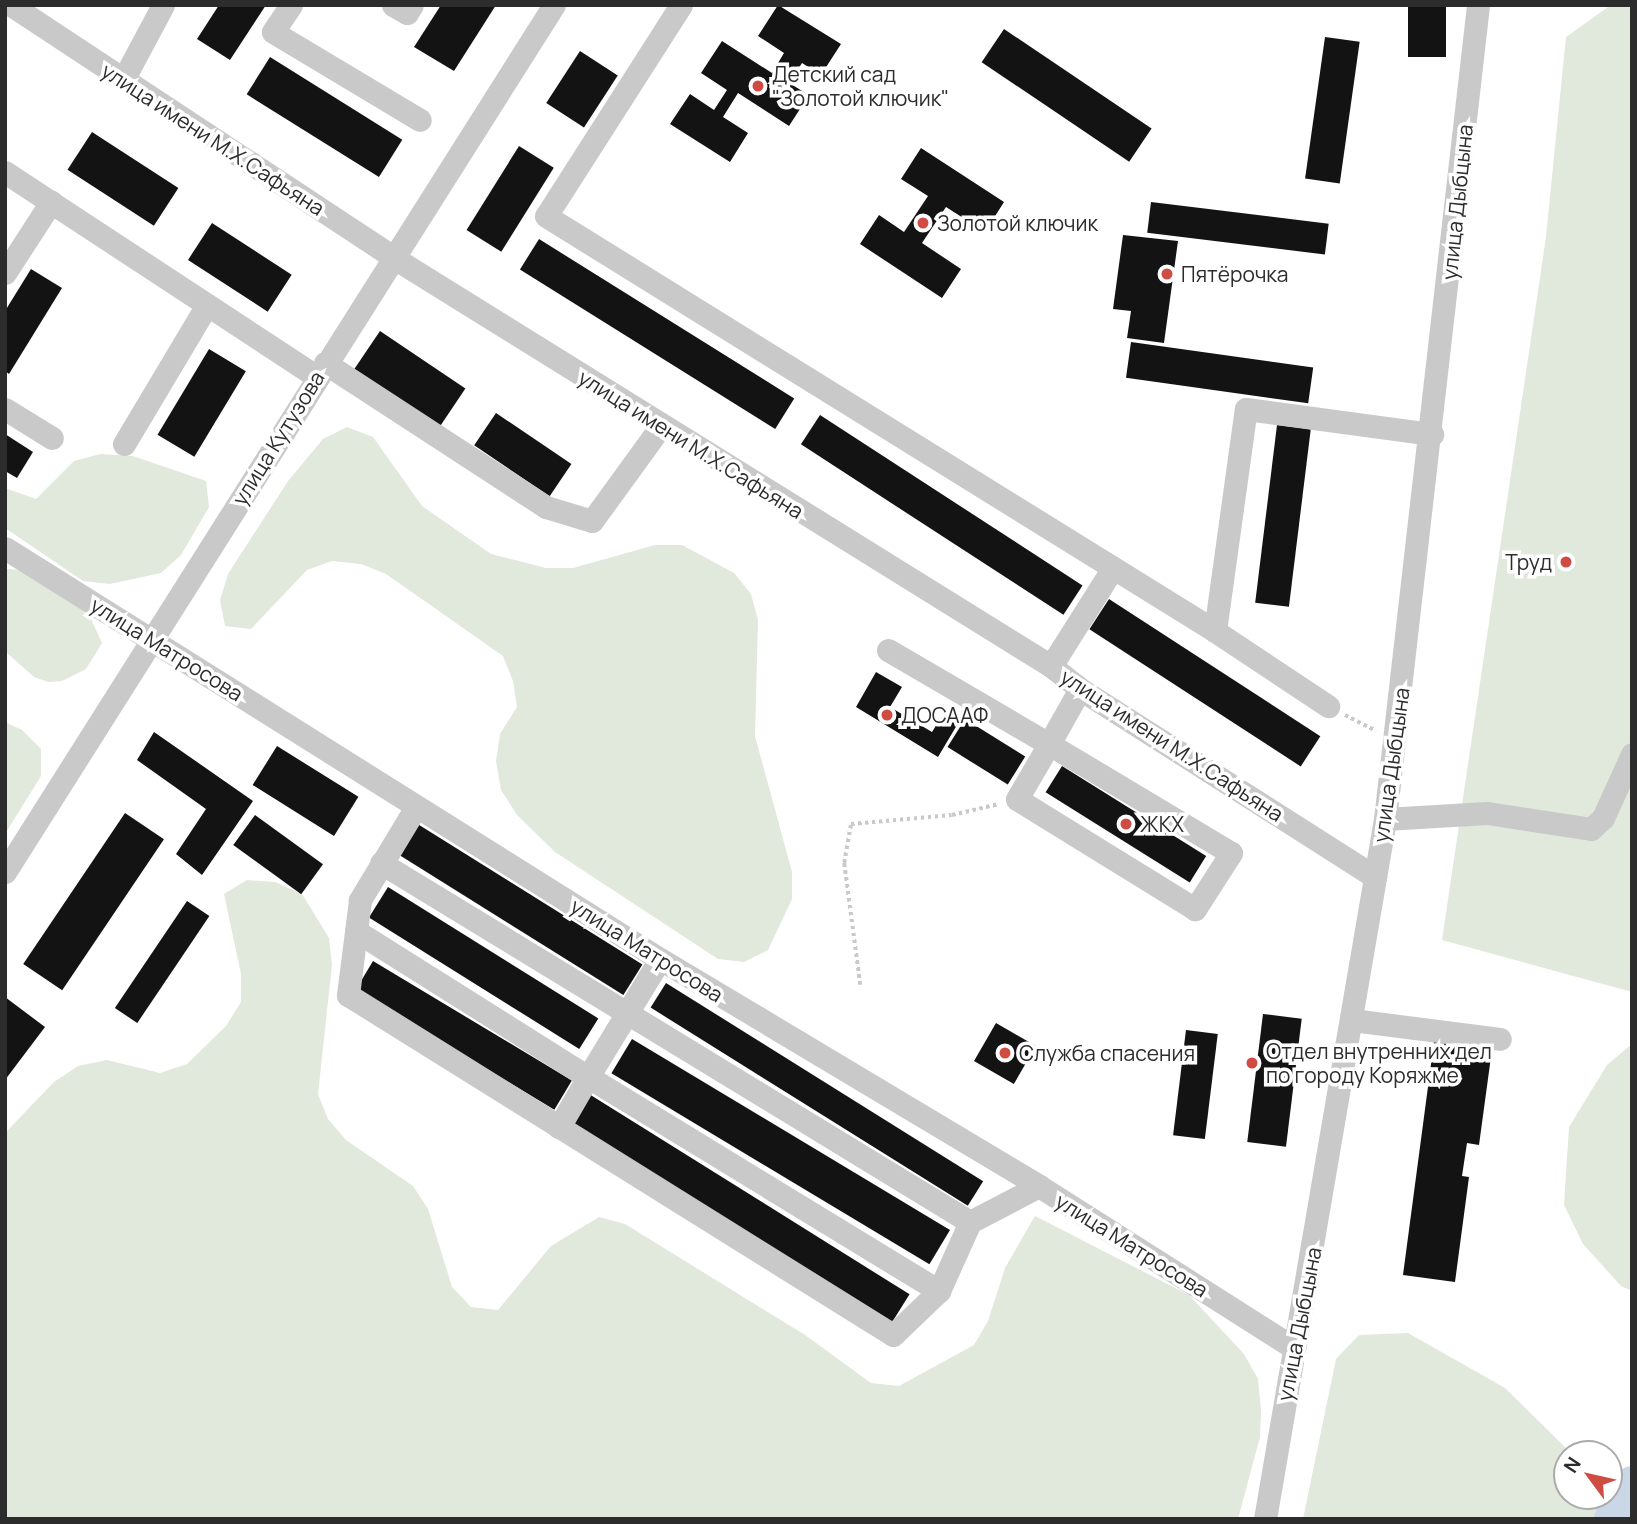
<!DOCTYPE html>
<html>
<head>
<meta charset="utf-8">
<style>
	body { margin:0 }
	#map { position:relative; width:1637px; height:1524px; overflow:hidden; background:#fff; font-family:Manrope,sans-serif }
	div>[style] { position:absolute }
	.green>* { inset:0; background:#e1e8dc }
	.river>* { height:32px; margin:-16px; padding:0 16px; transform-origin:16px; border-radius:16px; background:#cad7e6 }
	.building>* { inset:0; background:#131313; transform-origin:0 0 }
	.path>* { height:3.5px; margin-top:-1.75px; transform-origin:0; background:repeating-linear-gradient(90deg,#c9c9c9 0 3.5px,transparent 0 7px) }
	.minor>* { height:23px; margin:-11.5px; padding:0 11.5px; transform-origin:11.5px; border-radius:11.5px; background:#c9c9c9 }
	.dots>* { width:19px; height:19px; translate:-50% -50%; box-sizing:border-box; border:4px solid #fff; border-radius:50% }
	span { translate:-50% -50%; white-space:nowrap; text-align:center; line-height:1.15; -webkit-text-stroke:7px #fff; paint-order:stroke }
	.poi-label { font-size:21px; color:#2c2c2c }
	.left { translate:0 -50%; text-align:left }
	.right { translate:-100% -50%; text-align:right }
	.street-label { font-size:21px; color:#2c2c2c }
	.frame { position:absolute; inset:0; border:7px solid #2c2c2c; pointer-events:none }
	.north { position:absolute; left:1553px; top:1440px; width:70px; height:70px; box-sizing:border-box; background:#fff; border:2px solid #ababab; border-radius:50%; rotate:303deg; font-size:19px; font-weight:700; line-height:28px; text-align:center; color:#2c2c2c }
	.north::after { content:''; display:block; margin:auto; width:24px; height:32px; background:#cf4c43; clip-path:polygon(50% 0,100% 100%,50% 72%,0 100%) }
</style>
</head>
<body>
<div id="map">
	<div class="green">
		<div style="clip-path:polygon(1611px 5px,1632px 5px,1632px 992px,1442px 940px,1546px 237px,1566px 37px)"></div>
		<div style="clip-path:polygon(347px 427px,373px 437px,422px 506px,491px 554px,546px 568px,573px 568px,655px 545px,682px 545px,734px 573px,751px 594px,758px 620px,755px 736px,792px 872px,792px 899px,768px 950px,744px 962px,718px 959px,555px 852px,517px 815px,501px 790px,496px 761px,500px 734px,517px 707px,513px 681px,503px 656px,386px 574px,361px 564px,332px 561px,307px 570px,251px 629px,225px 626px,220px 600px,228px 574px,288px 481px,323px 439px)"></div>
		<div style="clip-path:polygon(100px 454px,133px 456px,206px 481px,209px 507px,181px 555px,161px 573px,110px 584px,83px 581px,5px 528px,5px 488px,36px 499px,74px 461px)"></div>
		<div style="clip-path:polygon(7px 569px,21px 570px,69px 599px,90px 617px,102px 643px,86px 669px,62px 681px,48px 682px,34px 677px,5px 651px)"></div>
		<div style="clip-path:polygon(5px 722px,22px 730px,41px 749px,41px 776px,5px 834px)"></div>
		<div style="clip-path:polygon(247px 880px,275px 882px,302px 894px,329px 938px,332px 965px,318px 1094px,328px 1119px,346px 1140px,413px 1186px,428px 1209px,452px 1287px,471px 1307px,498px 1310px,551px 1246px,599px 1217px,625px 1224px,805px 1335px,871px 1383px,899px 1386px,974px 1345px,988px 1321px,1005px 1268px,1035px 1216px,1189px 1295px,1244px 1354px,1258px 1379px,1261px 1410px,1260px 1437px,1238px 1519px,5px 1519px,5px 1133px,54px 1082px,78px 1066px,107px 1060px,160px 1073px,187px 1064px,226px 1026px,241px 1002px,241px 974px,224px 894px)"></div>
		<div style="clip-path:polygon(1632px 1044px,1632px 1291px,1621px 1286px,1583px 1244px,1564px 1205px,1569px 1127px,1607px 1065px)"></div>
		<div style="clip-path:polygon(1408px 1333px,1505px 1388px,1572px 1454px,1567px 1454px,1567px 1496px,1609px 1496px,1609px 1478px,1632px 1489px,1632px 1519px,1303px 1519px,1336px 1359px,1359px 1335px)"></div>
	</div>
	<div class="river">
		<div style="left:1610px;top:1519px;width:43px;rotate:-59.3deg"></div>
	</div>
	<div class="building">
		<div style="clip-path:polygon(219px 5px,266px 5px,230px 60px,197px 39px)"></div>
		<div style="clip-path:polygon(441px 5px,496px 5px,454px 71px,414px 47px)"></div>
		<div style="clip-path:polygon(778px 5px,841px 44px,821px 75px,802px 63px,789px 83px,809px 95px,789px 126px,738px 93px,723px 117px,748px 133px,730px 162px,670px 124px,690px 94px,714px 110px,727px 90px,701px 73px,722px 41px,772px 73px,784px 53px,758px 36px)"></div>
		<div style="left:1408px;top:5px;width:38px;height:52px"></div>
		<div style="left:1004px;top:29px;width:178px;height:40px;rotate:34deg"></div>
		<div style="left:1325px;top:37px;width:35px;height:143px;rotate:8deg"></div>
		<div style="left:580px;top:51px;width:45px;height:62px;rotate:33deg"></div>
		<div style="left:270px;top:57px;width:156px;height:44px;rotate:32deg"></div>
		<div style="left:92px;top:132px;width:103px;height:45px;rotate:33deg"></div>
		<div style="left:519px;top:146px;width:41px;height:99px;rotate:32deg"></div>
		<div style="clip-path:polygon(921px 148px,1004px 202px,985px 232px,946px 207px,922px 243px,961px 269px,942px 298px,860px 244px,879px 215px,904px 232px,928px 196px,901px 179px)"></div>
		<div style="left:1151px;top:202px;width:179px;height:31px;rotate:7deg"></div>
		<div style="left:212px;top:223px;width:95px;height:44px;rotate:33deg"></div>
		<div style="clip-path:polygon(1123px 235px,1178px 241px,1164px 343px,1127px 338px,1131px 311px,1113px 309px)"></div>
		<div style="left:539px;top:239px;width:301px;height:36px;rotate:32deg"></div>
		<div style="clip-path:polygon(31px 269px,62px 288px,9px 374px,5px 371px,5px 311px)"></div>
		<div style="left:380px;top:331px;width:103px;height:48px;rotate:34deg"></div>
		<div style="left:1131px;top:342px;width:184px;height:36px;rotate:8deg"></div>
		<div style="left:209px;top:349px;width:43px;height:100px;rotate:31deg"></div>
		<div style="left:496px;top:413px;width:91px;height:39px;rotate:34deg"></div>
		<div style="left:820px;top:415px;width:313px;height:35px;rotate:33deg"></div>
		<div style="left:1277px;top:425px;width:34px;height:179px;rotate:7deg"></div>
		<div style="clip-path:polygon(5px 434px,33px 452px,17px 478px,5px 471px)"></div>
		<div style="left:1109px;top:599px;width:252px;height:36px;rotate:33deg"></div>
		<div style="clip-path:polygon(876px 672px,902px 687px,890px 707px,932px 732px,945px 711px,960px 720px,938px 757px,856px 707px)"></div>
		<div style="left:965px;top:719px;width:71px;height:33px;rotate:32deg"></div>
		<div style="clip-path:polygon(154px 732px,253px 801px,202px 875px,176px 854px,206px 809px,137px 760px)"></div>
		<div style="left:277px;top:746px;width:96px;height:46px;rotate:32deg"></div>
		<div style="left:1062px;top:766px;width:170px;height:31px;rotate:32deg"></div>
		<div style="left:125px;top:813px;width:47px;height:182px;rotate:34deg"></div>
		<div style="left:255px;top:815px;width:84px;height:37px;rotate:36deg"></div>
		<div style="left:416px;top:823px;width:267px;height:36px;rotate:32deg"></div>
		<div style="left:388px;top:887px;width:248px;height:36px;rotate:32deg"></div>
		<div style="left:187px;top:901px;width:27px;height:129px;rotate:34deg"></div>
		<div style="left:373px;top:961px;width:232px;height:34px;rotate:31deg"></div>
		<div style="left:666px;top:983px;width:374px;height:29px;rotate:32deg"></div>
		<div style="clip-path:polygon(5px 997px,45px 1027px,5px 1080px)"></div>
		<div style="left:1263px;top:1014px;width:39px;height:129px;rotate:7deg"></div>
		<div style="left:996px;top:1023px;width:46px;height:44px;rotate:30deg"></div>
		<div style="left:1186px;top:1030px;width:32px;height:106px;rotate:7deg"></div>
		<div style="clip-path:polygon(1435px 1034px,1493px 1042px,1479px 1145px,1467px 1143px,1462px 1176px,1469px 1177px,1455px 1282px,1403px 1275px)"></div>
		<div style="left:632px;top:1039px;width:371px;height:40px;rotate:31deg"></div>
		<div style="left:589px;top:1094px;width:378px;height:36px;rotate:32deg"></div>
	</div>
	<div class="path">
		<div style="left:1345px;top:715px;width:35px;rotate:27deg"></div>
		<div style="left:860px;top:985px;width:123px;rotate:-97.5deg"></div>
		<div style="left:844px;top:863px;width:40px;rotate:-80deg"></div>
		<div style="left:851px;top:824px;width:101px;rotate:-5.1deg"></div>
		<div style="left:952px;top:815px;width:48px;rotate:-13.2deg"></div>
	</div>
	<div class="minor">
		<div style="left:11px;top:5px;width:459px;rotate:33.4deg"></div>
		<div style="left:394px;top:258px;width:773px;rotate:31.84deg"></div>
		<div style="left:1051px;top:666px;width:37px;rotate:38deg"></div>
		<div style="left:1080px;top:689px;width:350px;rotate:32.5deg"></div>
		<div style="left:291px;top:5px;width:32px;rotate:124deg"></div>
		<div style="left:273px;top:32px;width:171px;rotate:30.9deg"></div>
		<div style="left:393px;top:5px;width:16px;rotate:30deg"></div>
		<div style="left:407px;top:13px;width:9px;rotate:-58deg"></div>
		<div style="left:681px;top:5px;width:250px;rotate:122.6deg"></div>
		<div style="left:546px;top:216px;width:787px;rotate:31.81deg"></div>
		<div style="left:1215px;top:631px;width:224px;rotate:-82.1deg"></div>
		<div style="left:1246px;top:409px;width:188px;rotate:7.7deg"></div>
		<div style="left:123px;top:80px;width:85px;rotate:-61.9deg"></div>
		<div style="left:5px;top:172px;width:371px;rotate:33.3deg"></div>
		<div style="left:5px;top:273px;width:85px;rotate:-57.1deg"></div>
		<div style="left:325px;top:363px;width:264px;rotate:33.1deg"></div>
		<div style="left:546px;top:507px;width:48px;rotate:16.9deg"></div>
		<div style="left:592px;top:521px;width:117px;rotate:-54deg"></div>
		<div style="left:5px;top:409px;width:55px;rotate:31.7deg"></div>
		<div style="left:124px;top:444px;width:162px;rotate:-59.2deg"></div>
		<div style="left:5px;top:548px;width:773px;rotate:32.11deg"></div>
		<div style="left:660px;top:959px;width:442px;rotate:30.9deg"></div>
		<div style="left:1039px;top:1186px;width:301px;rotate:32.4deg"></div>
		<div style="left:1215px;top:631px;width:136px;rotate:33.6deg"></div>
		<div style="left:888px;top:650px;width:186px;rotate:30.3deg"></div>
		<div style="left:1049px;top:744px;width:212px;rotate:30.9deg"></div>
		<div style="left:1231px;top:853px;width:67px;rotate:122.7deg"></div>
		<div style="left:1195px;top:909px;width:209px;rotate:-148.3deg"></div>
		<div style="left:1017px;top:799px;width:64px;rotate:-59.8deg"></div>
		<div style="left:1049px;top:744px;width:63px;rotate:-60.6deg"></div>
		<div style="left:1051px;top:666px;width:116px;rotate:-57.7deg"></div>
		<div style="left:416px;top:807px;width:109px;rotate:121.1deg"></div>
		<div style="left:360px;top:900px;width:96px;rotate:97.2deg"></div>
		<div style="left:348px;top:995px;width:642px;rotate:31.96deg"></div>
		<div style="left:893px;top:1335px;width:64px;rotate:-43.7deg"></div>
		<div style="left:939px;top:1291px;width:411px;rotate:-148.6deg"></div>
		<div style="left:588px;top:1077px;width:138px;rotate:-58.6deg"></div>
		<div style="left:1385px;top:819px;width:102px;rotate:-3.4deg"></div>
		<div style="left:1487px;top:813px;width:105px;rotate:8.7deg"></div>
		<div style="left:1591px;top:829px;width:16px;rotate:-43deg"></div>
		<div style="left:1603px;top:818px;width:70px;rotate:-65.6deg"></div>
		<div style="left:381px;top:863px;width:690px;rotate:31.36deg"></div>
		<div style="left:970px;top:1222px;width:76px;rotate:114.2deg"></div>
		<div style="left:5px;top:872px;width:1026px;rotate:-57.66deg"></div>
		<div style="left:356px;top:931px;width:274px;rotate:32.2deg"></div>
		<div style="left:588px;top:1077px;width:58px;rotate:120.1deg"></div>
		<div style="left:1352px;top:1020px;width:149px;rotate:7.3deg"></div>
		<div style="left:970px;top:1222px;width:78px;rotate:-27.6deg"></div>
		<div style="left:1265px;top:1519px;width:710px;rotate:-80.27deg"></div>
		<div style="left:1385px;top:819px;width:819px;rotate:-83.48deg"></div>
	</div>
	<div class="dots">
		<div style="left:758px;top:86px;background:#cf4c43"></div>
		<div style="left:923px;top:223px;background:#cf4c43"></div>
		<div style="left:1167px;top:274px;background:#cf4c43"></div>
		<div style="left:1566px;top:562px;background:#cf4c43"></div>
		<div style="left:887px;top:715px;background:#cf4c43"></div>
		<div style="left:1126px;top:824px;background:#cf4c43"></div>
		<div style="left:1005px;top:1053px;background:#cf4c43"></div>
		<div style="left:1252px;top:1063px;background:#cf4c43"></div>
	</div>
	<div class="poi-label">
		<span class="left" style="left:772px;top:86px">Детский сад<br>"Золотой ключик"</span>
		<span class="left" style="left:937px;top:223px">Золотой ключик</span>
		<span class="left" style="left:1181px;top:274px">Пятёрочка</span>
		<span class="right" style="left:1552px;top:562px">Труд</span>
		<span class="left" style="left:901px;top:715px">ДОСААФ</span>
		<span class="left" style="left:1140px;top:824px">ЖКХ</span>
		<span class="left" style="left:1266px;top:1063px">Отдел внутренних дел<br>по городу Коряжме</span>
		<span class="left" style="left:1019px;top:1053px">Служба спасения</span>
	</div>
	<div class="street-label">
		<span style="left:213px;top:139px;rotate:33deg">улица имени М.Х.Сафьяна</span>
		<span style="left:1457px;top:202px;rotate:-84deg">улица Дыбцына</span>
		<span style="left:278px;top:438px;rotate:-58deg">улица Кутузова</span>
		<span style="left:691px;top:444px;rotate:32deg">улица имени М.Х.Сафьяна</span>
		<span style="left:167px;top:649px;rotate:32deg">улица Матросова</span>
		<span style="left:1172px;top:745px;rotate:33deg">улица имени М.Х.Сафьяна</span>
		<span style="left:1391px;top:765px;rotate:-82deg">улица Дыбцына</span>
		<span style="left:647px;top:950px;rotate:32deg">улица Матросова</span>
		<span style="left:1132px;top:1245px;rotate:32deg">улица Матросова</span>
		<span style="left:1299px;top:1324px;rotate:-79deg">улица Дыбцына</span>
	</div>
	<div class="frame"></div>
	<div class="north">N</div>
</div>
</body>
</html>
